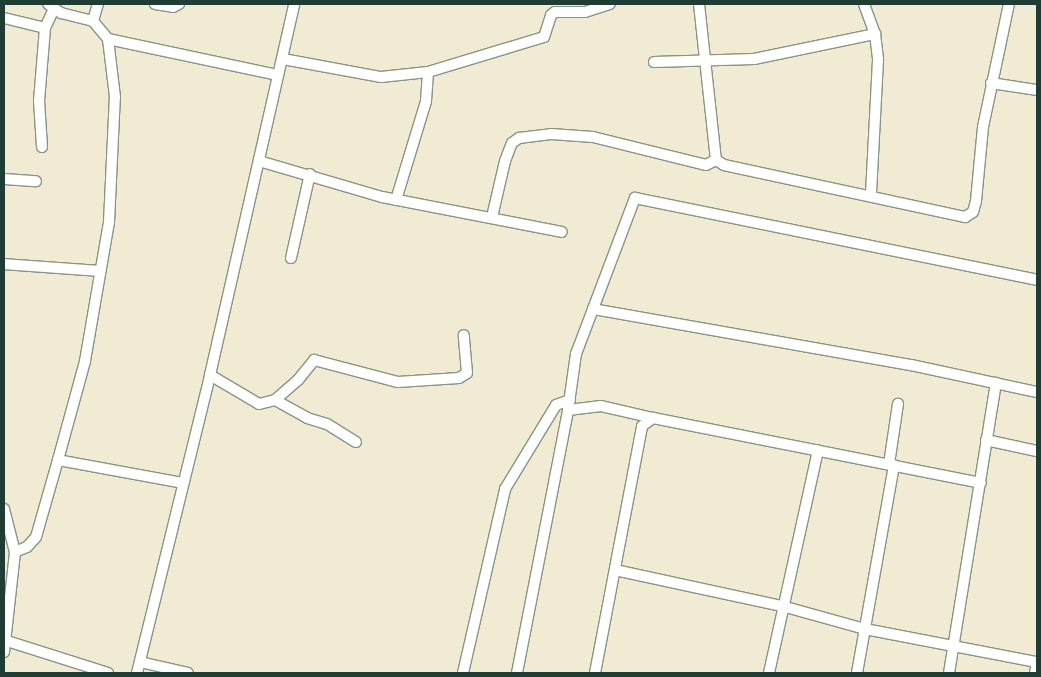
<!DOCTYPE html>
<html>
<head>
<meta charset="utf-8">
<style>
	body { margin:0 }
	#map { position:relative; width:1041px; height:677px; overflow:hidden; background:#f2ebd4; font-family:"IM FELL DW Pica",serif }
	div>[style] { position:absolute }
	.roads { filter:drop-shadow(1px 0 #889484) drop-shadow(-1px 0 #889484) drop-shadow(0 1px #889484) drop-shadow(0 -1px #889484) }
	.minor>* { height:10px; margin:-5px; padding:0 5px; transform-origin:5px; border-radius:5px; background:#fff }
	span { translate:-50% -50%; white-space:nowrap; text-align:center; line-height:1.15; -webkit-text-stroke:5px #fbf7ec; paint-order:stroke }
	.frame { position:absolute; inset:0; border:5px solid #1f3d34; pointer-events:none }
</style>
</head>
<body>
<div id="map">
	<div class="roads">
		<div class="minor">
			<div style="left:48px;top:4px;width:16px;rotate:35deg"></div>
			<div style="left:61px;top:13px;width:33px;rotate:14deg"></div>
			<div style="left:93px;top:21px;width:23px;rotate:50deg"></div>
			<div style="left:108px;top:39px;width:174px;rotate:12deg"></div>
			<div style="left:155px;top:4px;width:18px;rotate:9deg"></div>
			<div style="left:173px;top:7px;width:7px;rotate:-27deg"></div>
			<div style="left:699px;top:4px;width:157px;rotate:83.8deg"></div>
			<div style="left:716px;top:160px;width:9px;rotate:32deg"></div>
			<div style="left:724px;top:165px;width:247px;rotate:12.2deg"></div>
			<div style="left:965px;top:217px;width:9px;rotate:-32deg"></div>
			<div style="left:973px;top:212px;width:11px;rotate:-75deg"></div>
			<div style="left:976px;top:201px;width:74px;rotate:-84.6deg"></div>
			<div style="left:983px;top:127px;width:126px;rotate:-78.1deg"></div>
			<div style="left:864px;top:4px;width:32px;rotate:70deg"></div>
			<div style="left:875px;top:34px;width:26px;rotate:83deg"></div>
			<div style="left:878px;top:60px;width:135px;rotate:93deg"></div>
			<div style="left:4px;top:18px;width:42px;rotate:13.7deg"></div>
			<div style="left:93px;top:21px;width:18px;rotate:-74deg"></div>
			<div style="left:283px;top:59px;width:100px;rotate:10.4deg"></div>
			<div style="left:381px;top:77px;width:47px;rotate:-6.1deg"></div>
			<div style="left:428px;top:72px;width:121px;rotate:-16.8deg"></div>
			<div style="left:544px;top:37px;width:23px;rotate:-72deg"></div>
			<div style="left:551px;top:15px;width:5px;rotate:-37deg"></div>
			<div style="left:555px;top:12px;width:30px"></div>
			<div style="left:585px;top:12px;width:26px;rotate:-18deg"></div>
			<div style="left:654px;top:62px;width:100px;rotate:-1.7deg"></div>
			<div style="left:754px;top:59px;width:124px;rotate:-11.7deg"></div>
			<div style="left:991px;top:83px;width:47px;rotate:8.7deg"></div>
			<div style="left:42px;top:147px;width:46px;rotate:-93.7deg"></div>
			<div style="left:39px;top:101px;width:73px;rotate:-85.3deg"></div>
			<div style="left:45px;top:28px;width:21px;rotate:-65deg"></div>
			<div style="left:259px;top:161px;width:128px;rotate:16.3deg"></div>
			<div style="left:382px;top:197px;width:183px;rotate:11deg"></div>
			<div style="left:4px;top:179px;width:32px;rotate:4deg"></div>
			<div style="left:396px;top:200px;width:103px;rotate:-73.1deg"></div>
			<div style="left:426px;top:101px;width:29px;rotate:-86deg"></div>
			<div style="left:492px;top:217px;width:57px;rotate:-76.9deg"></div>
			<div style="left:505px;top:161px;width:19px;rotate:-69deg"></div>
			<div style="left:512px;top:143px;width:9px;rotate:-36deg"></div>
			<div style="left:519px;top:138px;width:32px;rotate:-7deg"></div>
			<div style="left:551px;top:134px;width:42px;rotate:4.1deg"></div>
			<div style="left:593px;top:137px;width:116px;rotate:13.9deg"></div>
			<div style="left:706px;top:165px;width:11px;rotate:-27deg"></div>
			<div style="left:291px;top:258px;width:86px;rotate:-77.3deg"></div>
			<div style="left:4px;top:264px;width:95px;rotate:4.2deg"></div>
			<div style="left:593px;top:309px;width:323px;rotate:10deg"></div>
			<div style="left:911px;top:365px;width:129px;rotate:12.1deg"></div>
			<div style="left:210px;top:375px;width:57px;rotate:30.6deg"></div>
			<div style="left:259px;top:404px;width:16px;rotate:-14deg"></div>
			<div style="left:275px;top:400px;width:30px;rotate:-41deg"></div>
			<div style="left:298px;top:380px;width:26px;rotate:-51deg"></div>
			<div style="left:314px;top:360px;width:87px;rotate:14.7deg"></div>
			<div style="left:398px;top:382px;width:61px;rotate:-3.8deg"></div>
			<div style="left:459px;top:378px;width:9px;rotate:-32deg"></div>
			<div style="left:467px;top:373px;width:38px;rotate:-95deg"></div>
			<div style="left:275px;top:400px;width:37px;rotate:29deg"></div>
			<div style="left:307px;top:418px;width:21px;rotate:17deg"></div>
			<div style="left:327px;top:424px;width:34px;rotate:32deg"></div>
			<div style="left:653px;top:418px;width:53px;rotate:-167deg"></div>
			<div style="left:601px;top:406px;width:33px;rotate:173deg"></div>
			<div style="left:568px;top:410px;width:57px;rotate:-81.9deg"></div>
			<div style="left:576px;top:354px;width:167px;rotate:-69.3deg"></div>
			<div style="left:635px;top:198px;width:410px;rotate:11.5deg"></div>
			<div style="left:986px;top:440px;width:52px;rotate:12.2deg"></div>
			<div style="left:58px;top:460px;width:127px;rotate:10.4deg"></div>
			<div style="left:889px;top:464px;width:61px;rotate:-81.5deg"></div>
			<div style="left:4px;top:509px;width:44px;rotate:75.7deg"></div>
			<div style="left:615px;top:570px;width:171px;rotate:12.2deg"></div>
			<div style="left:782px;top:606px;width:86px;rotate:15.5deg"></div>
			<div style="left:865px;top:629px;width:175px;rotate:10.9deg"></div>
			<div style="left:7px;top:641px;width:106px;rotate:17.6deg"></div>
			<div style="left:4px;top:652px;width:101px;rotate:-83.7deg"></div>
			<div style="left:15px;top:552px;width:13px;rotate:-23deg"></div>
			<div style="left:27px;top:547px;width:13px;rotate:-48deg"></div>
			<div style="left:36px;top:537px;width:80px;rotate:-74.1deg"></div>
			<div style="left:58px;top:460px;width:103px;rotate:-74.7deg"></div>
			<div style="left:85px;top:361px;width:141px;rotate:-80.2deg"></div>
			<div style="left:109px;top:222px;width:125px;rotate:-87.3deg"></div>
			<div style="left:115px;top:97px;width:58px;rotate:-96.9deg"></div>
			<div style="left:140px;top:662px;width:49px;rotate:12.9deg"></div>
			<div style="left:137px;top:673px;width:307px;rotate:-76.2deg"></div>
			<div style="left:210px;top:375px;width:380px;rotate:-77.2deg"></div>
			<div style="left:463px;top:673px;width:189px;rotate:-77.1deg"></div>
			<div style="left:505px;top:489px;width:98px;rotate:-58.7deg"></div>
			<div style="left:556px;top:405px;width:15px;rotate:-20deg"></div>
			<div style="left:517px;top:673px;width:268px;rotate:-79deg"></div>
			<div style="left:595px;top:673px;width:251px;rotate:-79.2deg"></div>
			<div style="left:642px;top:426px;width:14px;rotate:-36deg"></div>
			<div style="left:653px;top:418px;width:334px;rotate:11.2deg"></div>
			<div style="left:769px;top:673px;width:228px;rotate:-77.6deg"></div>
			<div style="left:857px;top:673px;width:211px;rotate:-79.9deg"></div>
			<div style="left:949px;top:673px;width:294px;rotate:-80.8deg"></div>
			<div style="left:1035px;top:673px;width:10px;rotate:-79deg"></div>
		</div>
	</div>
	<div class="frame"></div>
</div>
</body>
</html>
